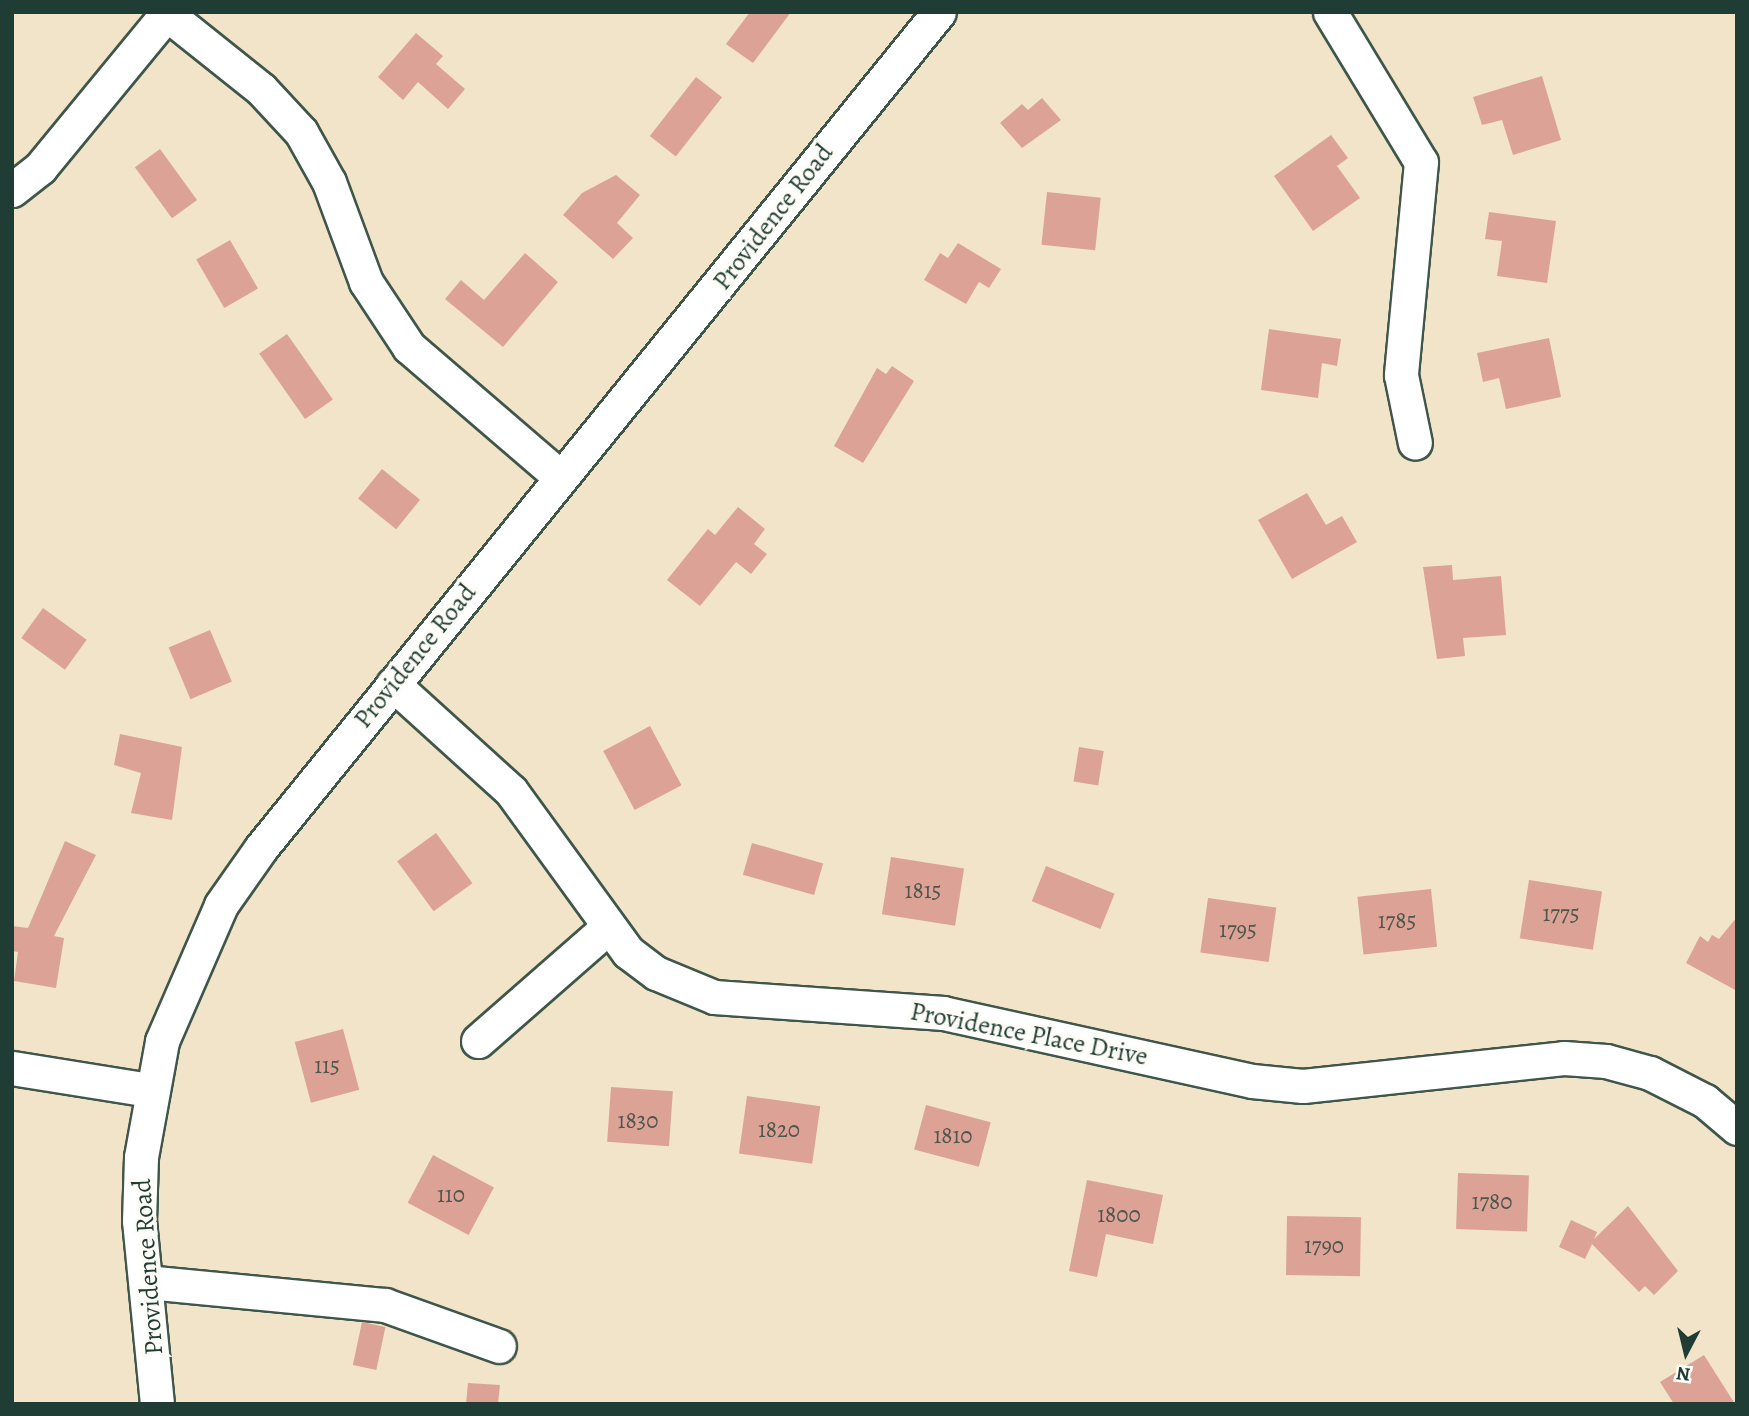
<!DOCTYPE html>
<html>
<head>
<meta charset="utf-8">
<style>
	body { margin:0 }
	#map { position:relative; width:1749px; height:1416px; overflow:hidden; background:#f2e4c8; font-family:Alegreya,serif }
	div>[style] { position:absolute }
	.building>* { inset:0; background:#dda296; transform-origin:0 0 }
	.roads { filter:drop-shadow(2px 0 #3f564a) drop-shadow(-2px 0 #3f564a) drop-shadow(0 2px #3f564a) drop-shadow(0 -2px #3f564a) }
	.minor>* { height:33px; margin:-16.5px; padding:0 16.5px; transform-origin:16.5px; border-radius:16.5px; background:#fff }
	span { translate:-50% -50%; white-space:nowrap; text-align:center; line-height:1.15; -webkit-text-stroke:7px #fdfcf7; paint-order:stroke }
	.number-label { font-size:23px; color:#4e564c }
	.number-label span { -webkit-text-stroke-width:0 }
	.street-label { font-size:26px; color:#1f3d34 }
	.frame { position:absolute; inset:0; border:14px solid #1f3d34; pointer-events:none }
	.north { position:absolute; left:1651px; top:1318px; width:70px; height:70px; -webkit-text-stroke:5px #fdfcf7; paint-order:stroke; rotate:187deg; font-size:19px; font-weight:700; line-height:28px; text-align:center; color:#1f3d34 }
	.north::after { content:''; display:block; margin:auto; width:24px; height:32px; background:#1f3d34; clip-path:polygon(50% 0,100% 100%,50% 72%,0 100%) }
</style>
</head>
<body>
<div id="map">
	<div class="building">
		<div style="clip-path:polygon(750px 12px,791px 12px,753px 63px,726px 44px)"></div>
		<div style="clip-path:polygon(416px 33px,443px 56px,436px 64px,465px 89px,448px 109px,418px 82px,403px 100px,378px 77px)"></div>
		<div style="clip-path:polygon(1542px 76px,1561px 140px,1513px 155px,1502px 120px,1482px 125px,1473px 97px)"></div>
		<div style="left:696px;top:77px;width:33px;height:75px;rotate:38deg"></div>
		<div style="clip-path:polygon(1042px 98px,1061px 120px,1022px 148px,1000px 123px,1022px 104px,1028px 110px)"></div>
		<div style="clip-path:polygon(1331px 135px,1348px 158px,1337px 166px,1360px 198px,1313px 231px,1274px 176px)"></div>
		<div style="left:160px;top:149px;width:63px;height:31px;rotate:54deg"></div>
		<div style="clip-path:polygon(616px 175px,640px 195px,617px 223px,633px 238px,613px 259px,563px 215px,582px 193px)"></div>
		<div style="left:1047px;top:192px;width:54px;height:53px;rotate:6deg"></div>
		<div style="clip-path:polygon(1489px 212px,1556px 221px,1547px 283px,1497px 276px,1502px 241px,1485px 239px)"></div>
		<div style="left:230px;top:240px;width:56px;height:39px;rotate:60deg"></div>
		<div style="clip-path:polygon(958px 243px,1001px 269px,989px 288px,979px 282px,966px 304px,924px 280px,940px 253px,948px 258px)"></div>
		<div style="clip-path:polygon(525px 253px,558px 282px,503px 347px,445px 299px,461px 280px,484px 300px)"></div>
		<div style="clip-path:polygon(1269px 329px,1341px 339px,1337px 366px,1322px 363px,1318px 398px,1261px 390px)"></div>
		<div style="left:287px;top:334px;width:80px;height:34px;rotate:55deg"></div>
		<div style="clip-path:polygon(1549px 338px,1561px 397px,1506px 409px,1499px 378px,1483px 382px,1477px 353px)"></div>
		<div style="clip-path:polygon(892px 366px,914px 381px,863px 463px,834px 446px,877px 368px,886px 374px)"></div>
		<div style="left:382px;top:469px;width:49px;height:38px;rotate:39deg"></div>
		<div style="clip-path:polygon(1307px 493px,1326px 525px,1342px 516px,1357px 542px,1292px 579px,1258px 520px)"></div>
		<div style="clip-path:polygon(738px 507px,765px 529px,754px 544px,767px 554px,751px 574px,736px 562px,700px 606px,667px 580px,708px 529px,715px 535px)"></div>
		<div style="clip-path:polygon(1452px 565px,1453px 580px,1501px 576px,1506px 635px,1463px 638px,1465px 656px,1437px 659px,1423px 567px)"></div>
		<div style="left:43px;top:608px;width:54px;height:37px;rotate:36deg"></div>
		<div style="left:210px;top:630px;width:56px;height:45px;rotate:67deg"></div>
		<div style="left:650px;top:726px;width:67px;height:53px;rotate:62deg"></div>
		<div style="clip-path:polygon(120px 734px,182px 747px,172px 820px,131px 813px,141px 773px,114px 765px)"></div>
		<div style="left:1079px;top:747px;width:25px;height:35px;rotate:9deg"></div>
		<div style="left:436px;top:833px;width:62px;height:48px;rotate:54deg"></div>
		<div style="clip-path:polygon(65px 841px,96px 855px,54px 936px,64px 938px,56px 988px,14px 981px,18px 952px,12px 951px,12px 926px,28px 928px)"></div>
		<div style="left:752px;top:843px;width:74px;height:33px;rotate:16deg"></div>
		<div style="left:891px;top:857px;width:74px;height:58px;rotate:9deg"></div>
		<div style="left:1046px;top:866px;width:74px;height:38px;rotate:22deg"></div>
		<div style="left:1529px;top:880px;width:74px;height:59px;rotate:9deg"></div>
		<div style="left:1431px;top:889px;width:58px;height:74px;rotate:84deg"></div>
		<div style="left:1208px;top:898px;width:69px;height:55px;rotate:8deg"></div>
		<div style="clip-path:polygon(1737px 917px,1737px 991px,1686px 963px,1700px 936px,1708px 942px,1712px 935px,1719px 939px)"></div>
		<div style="left:343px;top:1029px;width:63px;height:50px;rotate:75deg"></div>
		<div style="left:611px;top:1087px;width:62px;height:55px;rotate:4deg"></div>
		<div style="left:747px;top:1096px;width:74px;height:58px;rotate:8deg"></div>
		<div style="left:926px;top:1105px;width:67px;height:46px;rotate:15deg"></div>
		<div style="left:433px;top:1155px;width:69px;height:54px;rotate:28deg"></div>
		<div style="left:1458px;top:1173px;width:71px;height:56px;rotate:2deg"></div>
		<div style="clip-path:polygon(1087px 1180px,1163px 1195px,1153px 1244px,1106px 1234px,1097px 1277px,1069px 1271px)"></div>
		<div style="clip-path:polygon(1628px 1206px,1678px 1271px,1654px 1295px,1645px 1286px,1639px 1292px,1592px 1244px,1585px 1259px,1559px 1247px,1571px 1220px,1597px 1232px,1594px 1239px)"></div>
		<div style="left:1287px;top:1216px;width:74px;height:59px;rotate:1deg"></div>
		<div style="left:362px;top:1322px;width:24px;height:44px;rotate:12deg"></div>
		<div style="clip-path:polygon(1704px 1355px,1735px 1404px,1674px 1404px,1660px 1382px)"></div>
		<div style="clip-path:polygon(468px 1383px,500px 1385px,498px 1404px,466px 1404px)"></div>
	</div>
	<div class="roads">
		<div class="minor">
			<div style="left:1330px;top:12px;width:175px;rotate:58.8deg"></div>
			<div style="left:1421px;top:162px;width:214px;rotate:95.4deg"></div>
			<div style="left:1401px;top:375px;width:69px;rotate:78.4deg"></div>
			<div style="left:167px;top:14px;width:120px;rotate:38.6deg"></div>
			<div style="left:261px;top:89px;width:59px;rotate:47.1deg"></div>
			<div style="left:301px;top:132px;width:57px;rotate:60.8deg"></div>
			<div style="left:329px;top:182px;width:107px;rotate:69.7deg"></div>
			<div style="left:366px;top:282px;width:78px;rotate:56.5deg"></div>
			<div style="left:409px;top:347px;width:199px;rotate:40.7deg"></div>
			<div style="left:12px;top:190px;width:36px;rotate:-38deg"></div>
			<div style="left:40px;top:168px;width:202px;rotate:-50.6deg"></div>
			<div style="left:393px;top:684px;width:159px;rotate:42.2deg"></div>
			<div style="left:511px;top:791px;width:199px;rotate:54deg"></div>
			<div style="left:628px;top:952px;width:35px;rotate:37deg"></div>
			<div style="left:656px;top:973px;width:63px;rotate:22.5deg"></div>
			<div style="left:714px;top:997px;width:230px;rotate:4deg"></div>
			<div style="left:943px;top:1013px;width:316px;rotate:12.4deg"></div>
			<div style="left:1252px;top:1081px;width:51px;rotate:5.6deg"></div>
			<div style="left:1303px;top:1086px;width:262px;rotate:-6.1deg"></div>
			<div style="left:1564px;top:1058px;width:42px;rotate:4.1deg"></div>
			<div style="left:1606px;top:1061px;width:46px;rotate:15.3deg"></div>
			<div style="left:1650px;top:1073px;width:62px;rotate:27deg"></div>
			<div style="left:1705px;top:1101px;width:42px;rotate:40.2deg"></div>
			<div style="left:478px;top:1041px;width:170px;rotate:-41.2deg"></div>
			<div style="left:12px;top:1068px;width:140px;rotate:9.1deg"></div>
			<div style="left:146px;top:1282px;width:240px;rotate:5.5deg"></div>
			<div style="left:385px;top:1305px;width:121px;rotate:19.8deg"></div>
			<div style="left:157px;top:1404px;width:184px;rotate:-95.6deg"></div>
			<div style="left:139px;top:1221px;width:64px;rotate:-88.2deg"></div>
			<div style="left:141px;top:1157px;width:118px;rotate:-79.7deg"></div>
			<div style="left:162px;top:1041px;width:148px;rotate:-66.5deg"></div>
			<div style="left:221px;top:905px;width:70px;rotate:-54.9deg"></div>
			<div style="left:261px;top:848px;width:1076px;rotate:-50.96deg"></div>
		</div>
	</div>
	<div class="number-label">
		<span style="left:923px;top:891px">1815</span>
		<span style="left:1561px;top:914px">1775</span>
		<span style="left:1397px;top:921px">1785</span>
		<span style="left:1238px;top:930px">1795</span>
		<span style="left:327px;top:1066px">115</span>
		<span style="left:638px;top:1121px">1830</span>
		<span style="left:779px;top:1130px">1820</span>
		<span style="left:953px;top:1136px">1810</span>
		<span style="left:451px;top:1195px">110</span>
		<span style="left:1492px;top:1202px">1780</span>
		<span style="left:1119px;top:1215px">1800</span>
		<span style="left:1324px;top:1246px">1790</span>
	</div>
	<div class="street-label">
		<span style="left:773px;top:217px;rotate:-52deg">Providence Road</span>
		<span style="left:415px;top:656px;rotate:-51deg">Providence Road</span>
		<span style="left:1029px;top:1034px;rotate:11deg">Providence Place Drive</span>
		<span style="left:148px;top:1267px;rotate:-94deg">Providence Road</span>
	</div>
	<div class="frame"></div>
	<div class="north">N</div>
</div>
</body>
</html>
